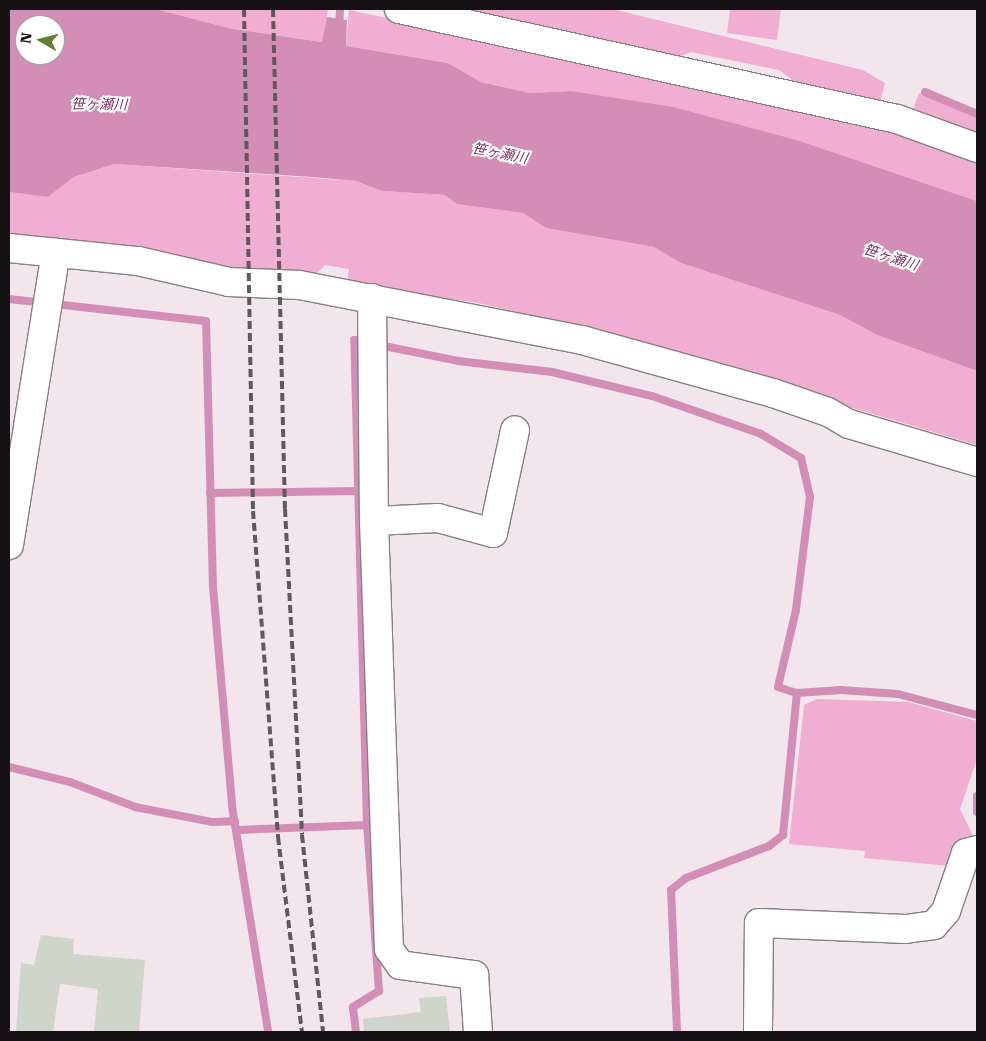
<!DOCTYPE html>
<html>
<head>
<meta charset="utf-8">
<style>
	body { margin:0 }
	#map { position:relative; width:986px; height:1041px; overflow:hidden; background:#f3e5ec; font-family:"Roboto Serif","Noto Sans JP",serif }
	div>[style] { position:absolute }
	.green>* { inset:0; background:#efaed2 }
	.water>* { inset:0; background:#d38eb5 }
	.stream>* { height:8px; margin:-4px; padding:0 4px; transform-origin:4px; border-radius:4px; background:#d38eb5 }
	.building>* { inset:0; background:#cfd5c8 }
	.roads { filter:drop-shadow(1px 0 #8a7d83) drop-shadow(-1px 0 #8a7d83) drop-shadow(0 1px #8a7d83) drop-shadow(0 -1px #8a7d83) }
	.minor>* { height:28px; margin:-14px; padding:0 14px; transform-origin:14px; border-radius:14px; background:#fff }
	.rail>* { height:4px; margin-top:-2px; transform-origin:0; background:repeating-linear-gradient(90deg,#60585d 0 8px,transparent 0 12px) }
	span { translate:-50% -50%; white-space:nowrap; text-align:center; line-height:1.15; -webkit-text-stroke:4px #fff; paint-order:stroke }
	.water-label { font-size:14px; color:#853466; font-style:italic }
	.frame { position:absolute; inset:0; border:10px solid #151013; pointer-events:none }
	.north { position:absolute; left:15px; top:15px; width:50px; height:50px; box-sizing:border-box; background:#fff; border:1px solid #a19fa1; border-radius:50%; rotate:278deg; font-size:14px; font-weight:700; line-height:20px; text-align:center; color:#151013 }
	.north::after { content:''; display:block; margin:auto; width:18px; height:22px; background:#658033; clip-path:polygon(50% 0,100% 100%,50% 72%,0 100%) }
</style>
</head>
<body>
<div id="map">
	<div class="green">
		<div style="clip-path:polygon(155px 9px,328px 9px,323px 42px,233px 29px)"></div>
		<div style="clip-path:polygon(447px 9px,612px 9px,863px 70px,885px 83px,880px 102px,798px 84px,779px 70px,691px 52px,678px 57px)"></div>
		<div style="clip-path:polygon(730px 9px,781px 9px,777px 40px,727px 33px)"></div>
		<div style="clip-path:polygon(349px 10px,894px 127px,977px 159px,977px 201px,800px 141px,571px 91px,530px 93px,481px 82px,448px 63px,346px 46px)"></div>
		<div style="clip-path:polygon(919px 93px,977px 117px,977px 139px,919px 118px,913px 109px)"></div>
		<div style="clip-path:polygon(114px 164px,356px 181px,382px 191px,445px 195px,458px 204px,523px 213px,546px 228px,654px 247px,681px 263px,840px 315px,877px 335px,977px 371px,977px 445px,578px 326px,478px 303px,347px 283px,349px 269px,325px 265px,317px 273px,239px 268px,9px 238px,9px 192px,48px 197px,74px 177px)"></div>
		<div style="clip-path:polygon(817px 699px,908px 702px,977px 721px,976px 762px,960px 809px,974px 838px,950px 866px,864px 858px,865px 851px,789px 844px,804px 705px)"></div>
	</div>
	<div class="water">
		<div style="clip-path:polygon(evenodd,9px 9px,155px 9px,233px 29px,322px 42px,327px 17px,347px 20px,346px 46px,448px 63px,481px 82px,530px 93px,571px 91px,673px 107px,800px 141px,977px 201px,977px 371px,877px 335px,840px 315px,681px 263px,654px 247px,546px 228px,523px 213px,457px 204px,445px 195px,382px 191px,356px 181px,313px 177px,114px 164px,74px 177px,48px 197px,9px 192px,9px 9px,25px 25px,55px 25px,55px 55px,25px 55px,25px 25px)"></div>
	</div>
	<div class="stream">
		<div style="left:339px;top:29px;width:20px;rotate:-87deg"></div>
		<div style="left:925px;top:92px;width:56px;rotate:22.9deg"></div>
		<div style="left:9px;top:299px;width:198px;rotate:6.4deg"></div>
		<div style="left:206px;top:321px;width:266px;rotate:88.5deg"></div>
		<div style="left:213px;top:587px;width:220px;rotate:85deg"></div>
		<div style="left:232px;top:806px;width:229px;rotate:80.9deg"></div>
		<div style="left:210px;top:493px;width:148px;rotate:-0.8deg"></div>
		<div style="left:9px;top:767px;width:63px;rotate:13.8deg"></div>
		<div style="left:70px;top:782px;width:70px;rotate:21deg"></div>
		<div style="left:135px;top:807px;width:78px;rotate:11deg"></div>
		<div style="left:212px;top:822px;width:23px;rotate:-2deg"></div>
		<div style="left:977px;top:796px;width:16px;rotate:90deg"></div>
		<div style="left:237px;top:830px;width:130px;rotate:-2.2deg"></div>
		<div style="left:356px;top:1032px;width:25px;rotate:-97deg"></div>
		<div style="left:353px;top:1007px;width:31px;rotate:-32deg"></div>
		<div style="left:379px;top:991px;width:166px;rotate:-94.1deg"></div>
		<div style="left:367px;top:825px;width:485px;rotate:-91.5deg"></div>
		<div style="left:354px;top:340px;width:106px;rotate:11.4deg"></div>
		<div style="left:458px;top:361px;width:95px;rotate:6.7deg"></div>
		<div style="left:552px;top:372px;width:103px;rotate:13.5deg"></div>
		<div style="left:652px;top:396px;width:115px;rotate:19.2deg"></div>
		<div style="left:761px;top:434px;width:47px;rotate:31deg"></div>
		<div style="left:801px;top:458px;width:40px;rotate:77deg"></div>
		<div style="left:810px;top:497px;width:114px;rotate:97.1deg"></div>
		<div style="left:796px;top:610px;width:79px;rotate:103.2deg"></div>
		<div style="left:778px;top:687px;width:20px;rotate:18deg"></div>
		<div style="left:797px;top:693px;width:44px;rotate:-3.9deg"></div>
		<div style="left:841px;top:690px;width:57px;rotate:4deg"></div>
		<div style="left:898px;top:694px;width:82px;rotate:14.9deg"></div>
		<div style="left:677px;top:1032px;width:142px;rotate:-92.4deg"></div>
		<div style="left:671px;top:890px;width:19px;rotate:-39deg"></div>
		<div style="left:686px;top:878px;width:89px;rotate:-21.1deg"></div>
		<div style="left:769px;top:846px;width:18px;rotate:-38deg"></div>
		<div style="left:783px;top:835px;width:143px;rotate:-84.4deg"></div>
	</div>
	<div class="building">
		<div style="clip-path:polygon(41px 935px,74px 939px,73px 954px,145px 960px,139px 1032px,94px 1032px,98px 989px,60px 984px,53px 1032px,16px 1032px,21px 963px,34px 965px)"></div>
		<div style="clip-path:polygon(446px 996px,450px 1032px,364px 1032px,363px 1019px,421px 1012px,419px 998px)"></div>
	</div>
	<div class="roads">
		<div class="minor">
			<div style="left:399px;top:9px;width:510px;rotate:12.46deg"></div>
			<div style="left:897px;top:119px;width:85px;rotate:19.9deg"></div>
			<div style="left:9px;top:248px;width:130px;rotate:5.8deg"></div>
			<div style="left:138px;top:261px;width:93px;rotate:13deg"></div>
			<div style="left:229px;top:282px;width:70px;rotate:2.5deg"></div>
			<div style="left:299px;top:285px;width:288px;rotate:11deg"></div>
			<div style="left:582px;top:340px;width:198px;rotate:15.5deg"></div>
			<div style="left:773px;top:393px;width:58px;rotate:19.1deg"></div>
			<div style="left:828px;top:412px;width:24px;rotate:30deg"></div>
			<div style="left:849px;top:424px;width:134px;rotate:16.5deg"></div>
			<div style="left:372px;top:298px;width:223px;rotate:89.5deg"></div>
			<div style="left:374px;top:521px;width:428px;rotate:88deg"></div>
			<div style="left:389px;top:949px;width:19px;rotate:55deg"></div>
			<div style="left:400px;top:965px;width:75px;rotate:7.7deg"></div>
			<div style="left:474px;top:975px;width:57px;rotate:86deg"></div>
			<div style="left:374px;top:521px;width:64px;rotate:-2.7deg"></div>
			<div style="left:438px;top:518px;width:57px;rotate:15.3deg"></div>
			<div style="left:493px;top:533px;width:105px;rotate:-77.9deg"></div>
			<div style="left:9px;top:545px;width:296px;rotate:-80.9deg"></div>
			<div style="left:758px;top:1032px;width:109px;rotate:-89.5deg"></div>
			<div style="left:759px;top:923px;width:147px;rotate:2.3deg"></div>
			<div style="left:906px;top:929px;width:28px;rotate:-8deg"></div>
			<div style="left:934px;top:925px;width:18px;rotate:-49deg"></div>
			<div style="left:946px;top:911px;width:61px;rotate:-71deg"></div>
			<div style="left:966px;top:853px;width:11px;rotate:-15deg"></div>
		</div>
	</div>
	<div class="rail">
		<div style="left:244px;top:9px;width:502px;rotate:88.97deg"></div>
		<div style="left:253px;top:511px;width:327px;rotate:85.6deg"></div>
		<div style="left:278px;top:837px;width:196px;rotate:83deg"></div>
		<div style="left:273px;top:9px;width:500px;rotate:88.63deg"></div>
		<div style="left:285px;top:509px;width:326px;rotate:87deg"></div>
		<div style="left:302px;top:835px;width:198px;rotate:83.9deg"></div>
	</div>
	<div class="water-label">
		<span style="left:99px;top:104px;rotate:1deg">笹ヶ瀬川</span>
		<span style="left:500px;top:153px;rotate:11deg">笹ヶ瀬川</span>
		<span style="left:891px;top:257px;rotate:18deg">笹ヶ瀬川</span>
	</div>
	<div class="frame"></div>
	<div class="north">N</div>
</div>
</body>
</html>
